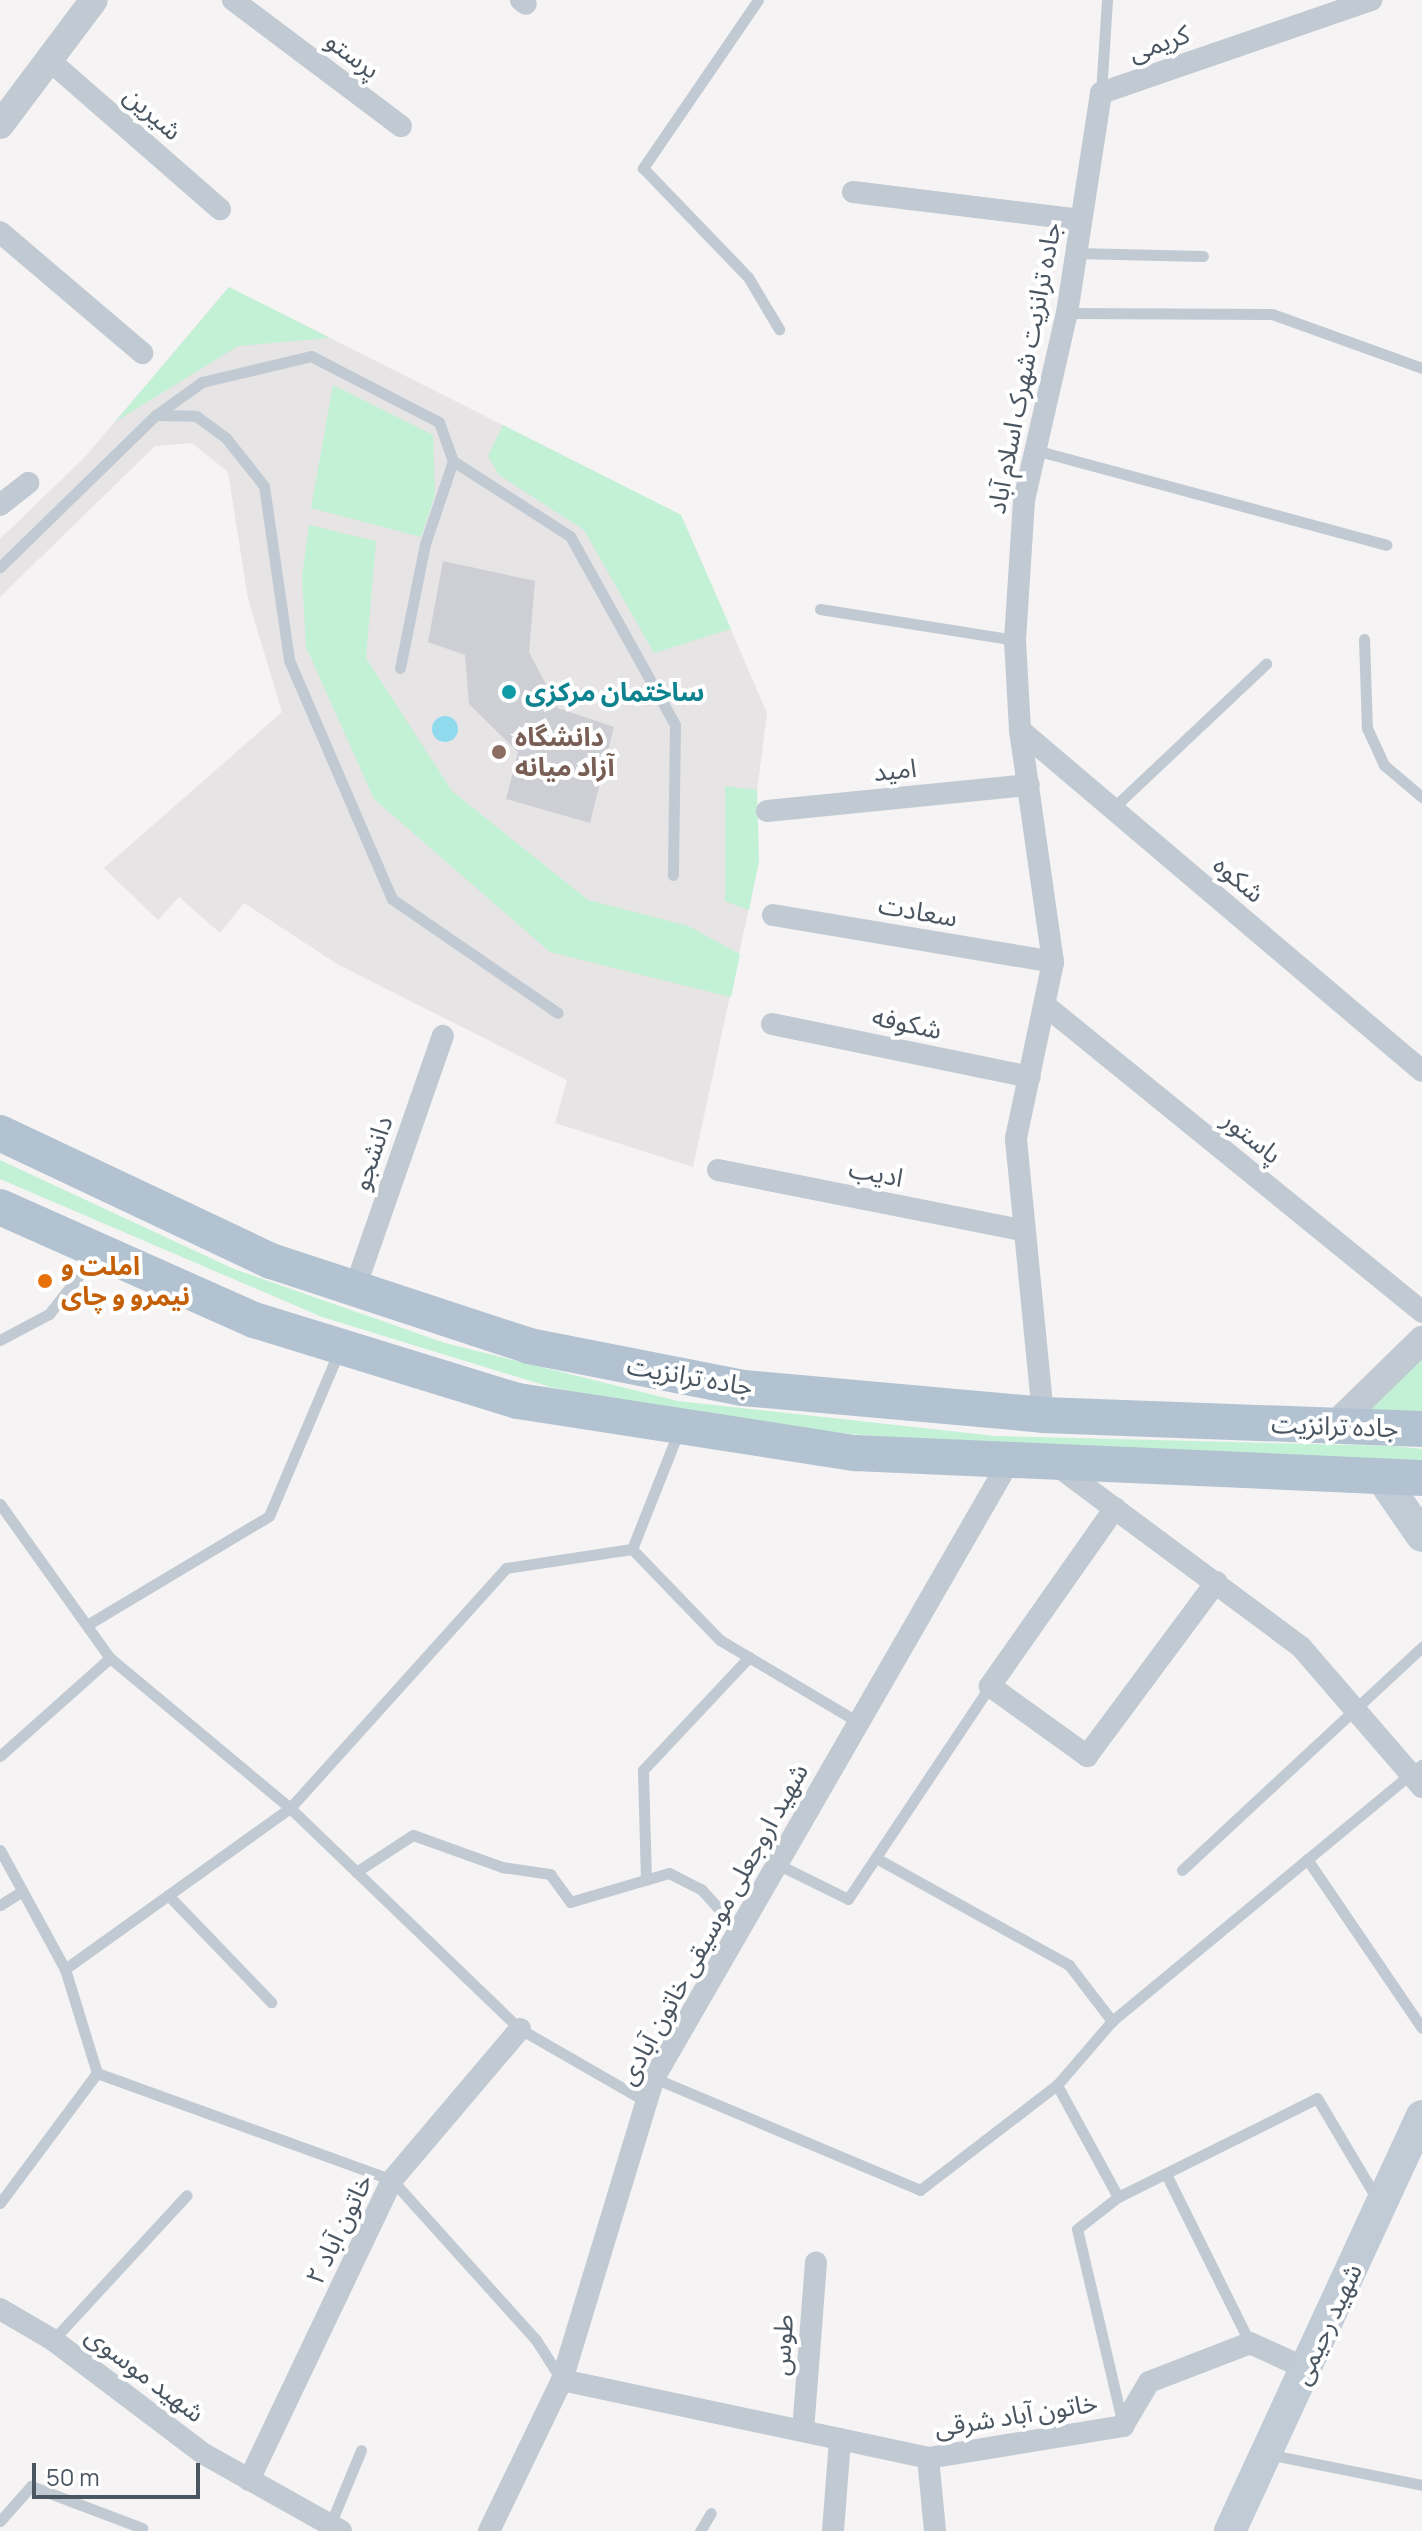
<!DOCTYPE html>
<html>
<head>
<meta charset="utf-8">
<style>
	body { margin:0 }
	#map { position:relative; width:1422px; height:2531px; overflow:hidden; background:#f5f3f3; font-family:Manrope,"Noto Sans Arabic",sans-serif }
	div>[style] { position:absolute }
	.education>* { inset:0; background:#e6e4e5 }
	.green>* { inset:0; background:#c3f1d5 }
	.water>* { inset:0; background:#90daee }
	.round { border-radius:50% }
	.building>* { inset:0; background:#cdcfd5 }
	.service>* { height:11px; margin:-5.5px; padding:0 5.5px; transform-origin:5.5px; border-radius:5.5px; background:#c1cad2 }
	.minor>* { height:22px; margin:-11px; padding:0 11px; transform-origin:11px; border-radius:11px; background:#c1cad2 }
	.tertiary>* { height:28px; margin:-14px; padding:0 14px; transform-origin:14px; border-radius:14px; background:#c1cad2 }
	.secondary>* { height:32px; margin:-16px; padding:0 16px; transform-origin:16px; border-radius:16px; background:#c1cbd6 }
	.primary>* { height:36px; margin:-18px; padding:0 18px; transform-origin:18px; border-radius:18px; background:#b3c2d1 }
	.dots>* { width:22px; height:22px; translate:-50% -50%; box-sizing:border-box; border:4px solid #fff; border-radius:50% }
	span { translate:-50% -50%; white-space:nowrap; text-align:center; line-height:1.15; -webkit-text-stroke:8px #fff; paint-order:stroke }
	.street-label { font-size:26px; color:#4a5661 }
	.culture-label { font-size:26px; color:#0d838f; font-weight:700 }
	.left { translate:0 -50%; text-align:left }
	.education-label { font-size:26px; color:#785e54; font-weight:700 }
	.food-label { font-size:26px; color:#c56008; font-weight:700 }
	.scale { position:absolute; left:32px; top:2463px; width:168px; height:36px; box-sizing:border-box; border:4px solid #4a5661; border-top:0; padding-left:10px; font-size:24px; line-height:28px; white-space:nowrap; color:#4a5661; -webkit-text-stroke:6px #fff; paint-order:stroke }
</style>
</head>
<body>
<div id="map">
	<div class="education">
		<div style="clip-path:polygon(229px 287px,681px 515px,767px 713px,753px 823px,759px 861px,693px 1167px,555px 1123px,567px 1080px,337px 964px,244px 903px,220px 933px,179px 897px,158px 920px,104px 868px,282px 712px,248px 599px,228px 472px,192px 443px,155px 446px,0 597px,0 539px,85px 457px)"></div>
	</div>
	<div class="green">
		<div style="clip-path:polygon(229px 287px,330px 338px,238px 346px,115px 422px)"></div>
		<div style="clip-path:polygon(333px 385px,433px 435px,435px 495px,421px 537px,311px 508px)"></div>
		<div style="clip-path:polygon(503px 425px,681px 515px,731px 629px,654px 653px,584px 530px,499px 475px,488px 456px)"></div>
		<div style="clip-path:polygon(309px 525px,376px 541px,366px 658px,452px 791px,588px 900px,688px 926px,740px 954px,731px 997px,550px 952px,374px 799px,306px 647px,302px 577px)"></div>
		<div style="clip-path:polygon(725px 786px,757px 790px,759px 861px,749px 910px,725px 901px)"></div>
		<div style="clip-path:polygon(0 1160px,234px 1269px,445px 1343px,678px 1401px,995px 1436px,1394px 1446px,1422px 1449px,1422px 1464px,953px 1444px,742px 1423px,550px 1387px,322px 1317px,0 1179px)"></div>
		<div style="clip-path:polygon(1422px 1352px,1422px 1419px,1356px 1415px)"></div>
	</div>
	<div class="water">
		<div class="round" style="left:432px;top:716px;width:26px;height:26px"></div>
	</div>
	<div class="building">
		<div style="clip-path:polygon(443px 561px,535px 581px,529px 652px,558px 708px,614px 727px,590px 823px,506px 799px,518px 752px,469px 704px,465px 655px,428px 642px)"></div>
	</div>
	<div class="service">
		<div style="left:758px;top:0;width:204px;rotate:124.4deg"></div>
		<div style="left:643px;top:168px;width:151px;rotate:46.1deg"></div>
		<div style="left:748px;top:277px;width:61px;rotate:59.2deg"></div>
		<div style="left:1101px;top:93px;width:93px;rotate:-86.3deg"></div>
		<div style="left:1076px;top:253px;width:127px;rotate:1.4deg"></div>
		<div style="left:1067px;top:313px;width:205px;rotate:0.3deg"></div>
		<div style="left:1272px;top:314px;width:159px;rotate:19.8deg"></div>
		<div style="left:157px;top:415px;width:39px;rotate:1deg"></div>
		<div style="left:196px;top:416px;width:37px;rotate:36deg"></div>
		<div style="left:226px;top:438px;width:61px;rotate:51.6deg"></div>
		<div style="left:264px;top:486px;width:176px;rotate:81.8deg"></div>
		<div style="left:289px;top:660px;width:260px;rotate:66.7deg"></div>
		<div style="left:392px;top:899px;width:201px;rotate:34.5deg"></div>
		<div style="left:1035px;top:450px;width:364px;rotate:15.1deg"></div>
		<div style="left:0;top:567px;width:218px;rotate:-44.3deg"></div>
		<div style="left:156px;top:415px;width:57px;rotate:-35.7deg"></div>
		<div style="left:202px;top:382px;width:112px;rotate:-13.4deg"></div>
		<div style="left:311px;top:356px;width:144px;rotate:27.3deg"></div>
		<div style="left:439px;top:422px;width:41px;rotate:70.3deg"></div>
		<div style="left:453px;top:461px;width:139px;rotate:32.7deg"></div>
		<div style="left:570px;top:536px;width:216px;rotate:60.9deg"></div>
		<div style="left:675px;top:725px;width:150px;rotate:90.8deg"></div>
		<div style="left:820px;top:609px;width:197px;rotate:9deg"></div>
		<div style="left:1364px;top:639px;width:89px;rotate:88.1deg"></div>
		<div style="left:1367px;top:728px;width:41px;rotate:65.3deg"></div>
		<div style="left:1384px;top:765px;width:50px;rotate:40.1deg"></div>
		<div style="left:400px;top:668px;width:126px;rotate:-78.6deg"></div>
		<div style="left:425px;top:544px;width:88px;rotate:-71.4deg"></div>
		<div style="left:1112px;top:809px;width:212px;rotate:-43.3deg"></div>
		<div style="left:0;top:1340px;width:55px;rotate:-28deg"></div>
		<div style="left:49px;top:1314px;width:76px;rotate:-51.9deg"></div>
		<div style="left:0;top:1504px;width:189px;rotate:54.5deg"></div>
		<div style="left:632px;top:1549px;width:128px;rotate:-68.4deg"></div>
		<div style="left:87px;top:1625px;width:212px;rotate:-30.9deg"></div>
		<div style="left:269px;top:1516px;width:179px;rotate:-67deg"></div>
		<div style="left:0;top:1756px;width:147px;rotate:-41.7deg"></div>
		<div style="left:110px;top:1658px;width:234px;rotate:39.8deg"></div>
		<div style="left:290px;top:1808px;width:319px;rotate:43.9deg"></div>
		<div style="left:520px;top:2029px;width:144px;rotate:29.9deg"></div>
		<div style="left:0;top:1850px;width:136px;rotate:61.4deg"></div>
		<div style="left:876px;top:1858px;width:221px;rotate:29deg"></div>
		<div style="left:1069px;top:1965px;width:71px;rotate:52.5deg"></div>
		<div style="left:1307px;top:1859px;width:204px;rotate:55.8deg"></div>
		<div style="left:777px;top:1864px;width:79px;rotate:26.2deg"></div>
		<div style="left:848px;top:1899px;width:256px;rotate:-56.3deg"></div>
		<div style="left:1182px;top:1870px;width:328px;rotate:-42.9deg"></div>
		<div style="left:356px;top:1872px;width:68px;rotate:-33deg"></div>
		<div style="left:413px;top:1835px;width:95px;rotate:19.8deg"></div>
		<div style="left:502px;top:1867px;width:49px;rotate:8.3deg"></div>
		<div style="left:550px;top:1874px;width:34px;rotate:54deg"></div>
		<div style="left:570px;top:1902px;width:103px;rotate:-16.3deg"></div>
		<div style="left:669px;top:1873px;width:36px;rotate:27deg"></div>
		<div style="left:701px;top:1889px;width:55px;rotate:47.9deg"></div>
		<div style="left:646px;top:1880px;width:110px;rotate:-91.6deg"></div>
		<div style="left:643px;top:1770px;width:155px;rotate:-46.8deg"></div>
		<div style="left:168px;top:1895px;width:149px;rotate:46.1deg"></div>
		<div style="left:0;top:1905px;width:26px;rotate:-32deg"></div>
		<div style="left:97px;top:2073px;width:314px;rotate:19.9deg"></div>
		<div style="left:392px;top:2180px;width:215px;rotate:48deg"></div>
		<div style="left:536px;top:2340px;width:46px;rotate:57.3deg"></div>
		<div style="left:654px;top:2078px;width:289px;rotate:22.8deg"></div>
		<div style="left:920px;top:2190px;width:173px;rotate:-37.5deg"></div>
		<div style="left:1166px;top:2174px;width:189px;rotate:63.6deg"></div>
		<div style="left:1118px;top:2197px;width:222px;rotate:-26.4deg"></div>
		<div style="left:1317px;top:2098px;width:117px;rotate:59.3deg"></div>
		<div style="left:0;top:2203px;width:162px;rotate:-53.3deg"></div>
		<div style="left:97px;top:2073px;width:109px;rotate:-107.1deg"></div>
		<div style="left:65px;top:1969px;width:277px;rotate:-35.6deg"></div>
		<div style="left:290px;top:1808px;width:323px;rotate:-48deg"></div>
		<div style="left:506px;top:1568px;width:127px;rotate:-8.6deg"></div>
		<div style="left:632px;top:1549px;width:127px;rotate:46deg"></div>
		<div style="left:720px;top:1640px;width:161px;rotate:30.7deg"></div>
		<div style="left:53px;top:2340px;width:197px;rotate:-47.3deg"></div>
		<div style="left:1123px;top:2425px;width:201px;rotate:-103.2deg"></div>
		<div style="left:1077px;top:2229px;width:52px;rotate:-38deg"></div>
		<div style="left:1118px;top:2197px;width:128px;rotate:-118.6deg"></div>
		<div style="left:1057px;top:2085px;width:84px;rotate:-49.3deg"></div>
		<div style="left:1112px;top:2021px;width:402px;rotate:-39.6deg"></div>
		<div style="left:1267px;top:2454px;width:158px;rotate:11.3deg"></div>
		<div style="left:0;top:2521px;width:47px;rotate:-48.5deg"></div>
		<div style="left:31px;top:2486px;width:119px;rotate:20.7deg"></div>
		<div style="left:330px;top:2525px;width:81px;rotate:-67.5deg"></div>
		<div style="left:700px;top:2531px;width:21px;rotate:-59deg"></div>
	</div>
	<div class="minor">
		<div style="left:233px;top:0;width:210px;rotate:36.9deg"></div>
		<div style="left:521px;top:0;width:6px;rotate:39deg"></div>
		<div style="left:49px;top:60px;width:227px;rotate:41.1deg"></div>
		<div style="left:853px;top:192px;width:230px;rotate:7deg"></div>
		<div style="left:0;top:232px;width:187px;rotate:40.4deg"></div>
		<div style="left:0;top:505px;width:36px;rotate:-38deg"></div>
		<div style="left:1020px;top:730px;width:527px;rotate:40.31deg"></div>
		<div style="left:767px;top:811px;width:263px;rotate:-5.7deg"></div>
		<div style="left:773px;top:915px;width:284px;rotate:9.5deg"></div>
		<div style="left:1046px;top:1006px;width:485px;rotate:39.1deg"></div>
		<div style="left:772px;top:1024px;width:263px;rotate:11.6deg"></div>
		<div style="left:718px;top:1170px;width:310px;rotate:11.2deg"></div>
		<div style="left:355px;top:1288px;width:267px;rotate:-70.8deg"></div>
		<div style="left:1043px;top:1415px;width:278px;rotate:-95.6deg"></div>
		<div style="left:1016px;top:1138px;width:180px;rotate:-78.1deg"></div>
		<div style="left:1053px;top:962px;width:234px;rotate:-98.1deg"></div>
		<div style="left:1020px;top:730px;width:90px;rotate:-93.2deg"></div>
		<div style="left:1015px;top:640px;width:140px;rotate:-86.3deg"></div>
		<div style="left:1024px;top:500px;width:192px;rotate:-77.1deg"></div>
		<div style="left:1067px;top:313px;width:223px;rotate:-81.2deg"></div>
		<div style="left:1101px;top:93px;width:286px;rotate:-19deg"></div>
		<div style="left:1056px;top:1465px;width:305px;rotate:36.6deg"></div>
		<div style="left:1301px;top:1647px;width:185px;rotate:49.2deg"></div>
		<div style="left:1115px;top:1508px;width:218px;rotate:125.1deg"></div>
		<div style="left:990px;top:1686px;width:120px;rotate:35.8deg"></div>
		<div style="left:1087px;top:1756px;width:217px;rotate:-53.4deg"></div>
		<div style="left:0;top:2309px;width:61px;rotate:30.3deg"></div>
		<div style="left:53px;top:2340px;width:189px;rotate:37.1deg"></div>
		<div style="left:204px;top:2454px;width:157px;rotate:29.3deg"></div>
		<div style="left:562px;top:2380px;width:374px;rotate:12deg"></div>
		<div style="left:928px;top:2458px;width:198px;rotate:-9.3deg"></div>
		<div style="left:1123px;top:2426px;width:51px;rotate:-59.4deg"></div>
		<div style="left:1149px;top:2382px;width:108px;rotate:-21.1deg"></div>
		<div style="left:1250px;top:2343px;width:63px;rotate:24.5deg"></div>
		<div style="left:803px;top:2431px;width:169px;rotate:-85.6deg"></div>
		<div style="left:928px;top:2458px;width:73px;rotate:84.5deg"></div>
		<div style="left:249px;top:2480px;width:332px;rotate:-64.5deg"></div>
		<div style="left:392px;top:2180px;width:198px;rotate:-49.7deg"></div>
		<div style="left:489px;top:2531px;width:168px;rotate:-64.2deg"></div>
		<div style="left:562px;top:2380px;width:316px;rotate:-73.1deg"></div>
		<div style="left:654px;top:2078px;width:713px;rotate:-60.06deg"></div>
		<div style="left:833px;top:2531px;width:92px;rotate:-85.6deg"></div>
	</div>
	<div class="tertiary">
		<div style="left:0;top:125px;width:156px;rotate:-53.1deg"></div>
		<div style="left:1335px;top:1425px;width:122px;rotate:-44.3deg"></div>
	</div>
	<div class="secondary">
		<div style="left:1379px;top:1474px;width:75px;rotate:55.3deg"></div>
		<div style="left:1230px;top:2531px;width:457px;rotate:-65.2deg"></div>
	</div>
	<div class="primary">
		<div style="left:0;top:1133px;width:300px;rotate:25.3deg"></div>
		<div style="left:271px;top:1261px;width:272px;rotate:18.2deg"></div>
		<div style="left:529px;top:1346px;width:218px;rotate:11.1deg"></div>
		<div style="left:743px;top:1388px;width:301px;rotate:5.1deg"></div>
		<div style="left:1043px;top:1415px;width:379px;rotate:2.1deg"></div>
		<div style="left:0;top:1207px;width:278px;rotate:24deg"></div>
		<div style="left:254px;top:1320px;width:276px;rotate:17.1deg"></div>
		<div style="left:518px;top:1401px;width:341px;rotate:8.8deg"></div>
		<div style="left:855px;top:1453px;width:568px;rotate:2.52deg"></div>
	</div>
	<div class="dots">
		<div style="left:509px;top:692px;background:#0f9aa8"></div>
		<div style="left:499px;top:752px;background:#8d6e63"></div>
		<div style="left:45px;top:1281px;background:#e8710a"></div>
	</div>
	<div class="street-label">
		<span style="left:1159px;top:43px;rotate:-19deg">کریمی</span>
		<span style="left:353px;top:55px;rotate:37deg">پرستو</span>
		<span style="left:153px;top:113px;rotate:41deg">شیرین</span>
		<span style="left:1024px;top:368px;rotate:-79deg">جاده ترانزیت شهرک اسلام آباد</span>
		<span style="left:895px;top:770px;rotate:-6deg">امید</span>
		<span style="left:1239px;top:879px;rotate:40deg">شکوه</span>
		<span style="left:918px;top:911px;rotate:10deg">سعادت</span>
		<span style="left:907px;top:1023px;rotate:12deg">شکوفه</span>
		<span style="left:1252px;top:1137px;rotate:39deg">پاستور</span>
		<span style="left:372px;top:1153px;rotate:-71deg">دانشجو</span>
		<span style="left:876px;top:1173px;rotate:11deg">ادیب</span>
		<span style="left:690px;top:1376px;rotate:10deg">جاده ترانزیت</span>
		<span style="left:1335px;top:1426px;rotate:2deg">جاده ترانزیت</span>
		<span style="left:713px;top:1924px;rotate:-61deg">شهید اروجعلی موسیقی خاتون آبادی</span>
		<span style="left:339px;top:2229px;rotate:-64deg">خاتون آباد ۲</span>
		<span style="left:1327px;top:2324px;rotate:-65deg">شهید رحیمی</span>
		<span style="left:782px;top:2345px;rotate:-86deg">طوس</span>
		<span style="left:145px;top:2374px;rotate:37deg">شهید موسوی</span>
		<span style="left:1016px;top:2415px;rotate:-9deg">خاتون آباد شرقی</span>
	</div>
	<div class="culture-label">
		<span class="left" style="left:525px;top:692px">ساختمان مرکزی</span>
	</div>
	<div class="education-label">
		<span class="left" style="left:515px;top:752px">دانشگاه<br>آزاد میانه</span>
	</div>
	<div class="food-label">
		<span class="left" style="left:61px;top:1281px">املت و<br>نیمرو و چای</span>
	</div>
	<div class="scale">50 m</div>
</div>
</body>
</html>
